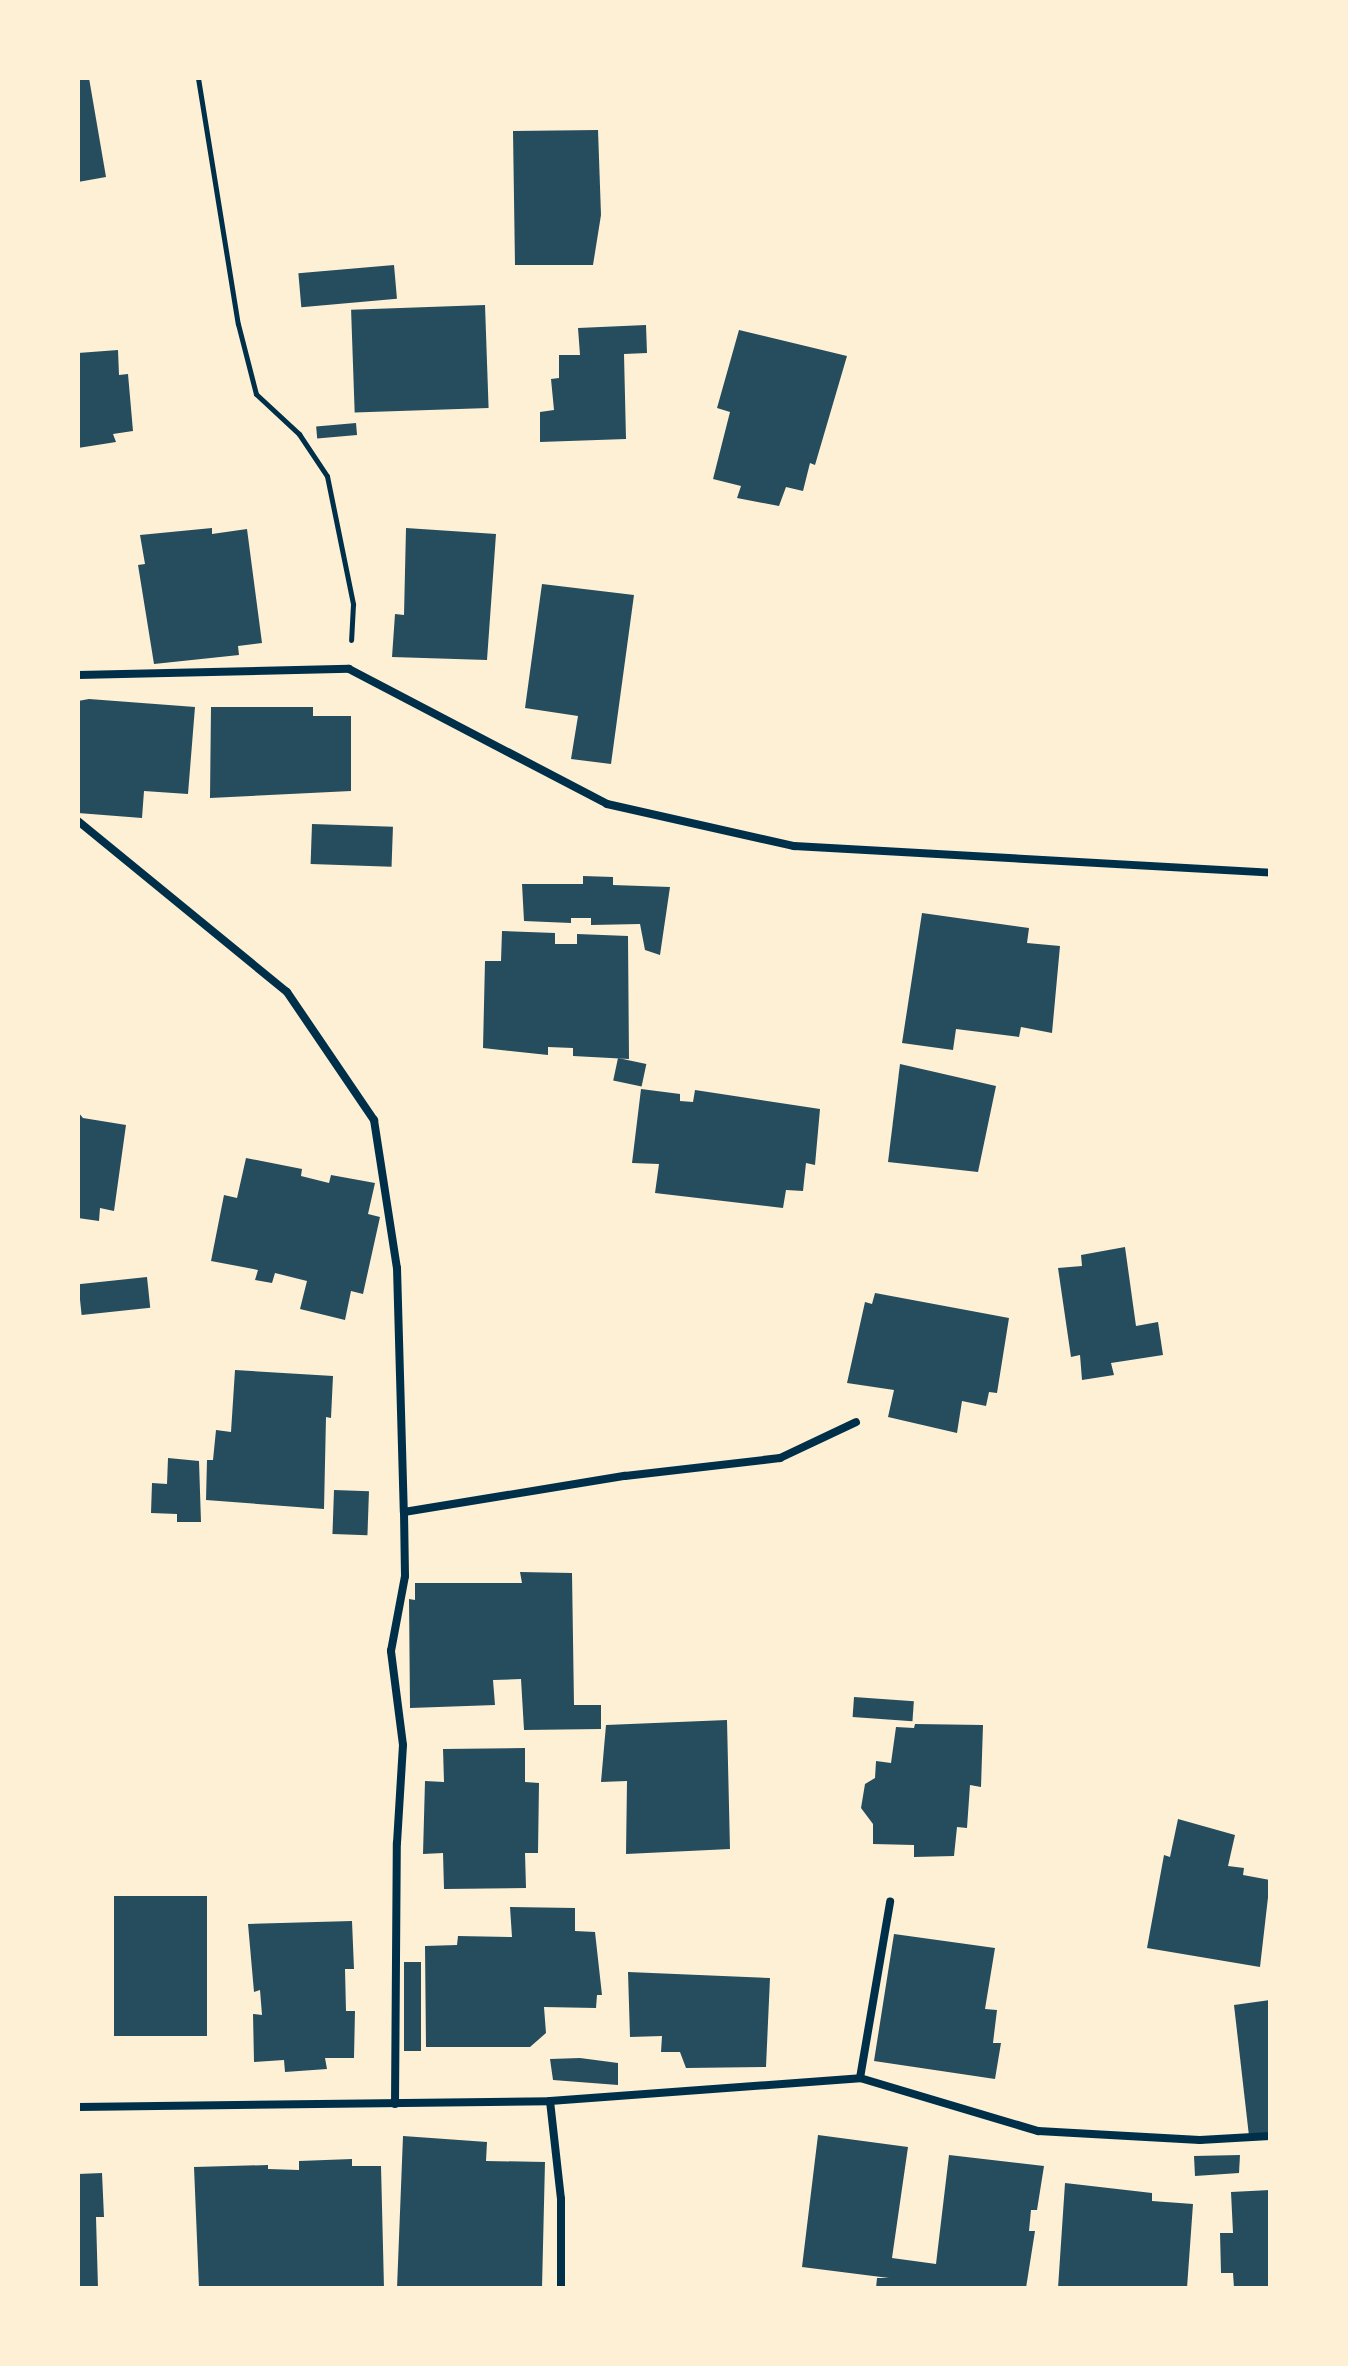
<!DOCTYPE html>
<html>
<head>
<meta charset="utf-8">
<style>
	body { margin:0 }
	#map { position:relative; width:1348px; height:2366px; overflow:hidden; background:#fdf0d5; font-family:"Golos Text",sans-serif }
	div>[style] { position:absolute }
	.building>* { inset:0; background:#264d5e; transform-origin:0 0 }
	.path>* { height:5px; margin:-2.5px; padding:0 2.5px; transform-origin:2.5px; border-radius:2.5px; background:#003049 }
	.minor>* { height:8px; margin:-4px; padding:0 4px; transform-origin:4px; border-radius:4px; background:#003049 }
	span { translate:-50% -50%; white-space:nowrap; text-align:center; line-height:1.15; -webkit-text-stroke:8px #fdf0d5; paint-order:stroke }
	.frame { position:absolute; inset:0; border:80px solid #fdf0d5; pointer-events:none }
</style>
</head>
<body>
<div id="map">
	<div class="building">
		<div style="clip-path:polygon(78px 78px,89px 78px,106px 177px,78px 182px)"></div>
		<div style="clip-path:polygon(598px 130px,601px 215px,593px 265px,515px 265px,513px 131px)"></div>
		<div style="left:394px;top:265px;width:34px;height:96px;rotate:85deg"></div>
		<div style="left:485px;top:305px;width:103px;height:134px;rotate:88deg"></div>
		<div style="clip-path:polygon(646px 325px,647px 353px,624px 354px,626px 439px,540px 442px,540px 412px,554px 410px,551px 379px,559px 378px,559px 355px,580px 355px,578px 328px)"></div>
		<div style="clip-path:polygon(739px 330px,847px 356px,815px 465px,810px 463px,803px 491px,786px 487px,779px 506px,737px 498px,741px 486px,713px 479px,730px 412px,717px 408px)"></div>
		<div style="clip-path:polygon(118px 350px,119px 375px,128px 374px,133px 431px,113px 434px,116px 442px,78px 448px,78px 353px)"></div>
		<div style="left:356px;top:423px;width:12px;height:40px;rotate:85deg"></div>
		<div style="clip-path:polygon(212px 528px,212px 534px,247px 529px,262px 643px,238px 646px,239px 655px,154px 664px,138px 565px,145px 564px,140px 535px)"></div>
		<div style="clip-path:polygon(406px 528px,496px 534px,487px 660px,392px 657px,395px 614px,404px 615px)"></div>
		<div style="clip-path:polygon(542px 584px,634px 595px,611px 764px,571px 759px,578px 716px,525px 708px)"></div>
		<div style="clip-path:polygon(89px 699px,195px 707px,188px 794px,144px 791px,142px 818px,78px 813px,78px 701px)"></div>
		<div style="clip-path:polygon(211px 707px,313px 707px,313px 716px,351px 716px,351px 791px,210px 798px)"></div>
		<div style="left:312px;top:824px;width:81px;height:40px;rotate:2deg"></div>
		<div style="clip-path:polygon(583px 876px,613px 877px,613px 885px,670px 887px,660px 955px,645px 950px,640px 924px,591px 925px,591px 918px,571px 918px,571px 923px,524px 921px,522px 884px,583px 884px)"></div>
		<div style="clip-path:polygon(922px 913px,1029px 928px,1027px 943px,1060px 946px,1052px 1033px,1021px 1027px,1019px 1037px,956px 1029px,953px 1050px,902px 1043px)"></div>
		<div style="clip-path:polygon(502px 931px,555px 933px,555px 944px,577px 944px,577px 934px,628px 936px,629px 1059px,573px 1056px,573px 1048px,548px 1047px,548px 1055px,483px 1048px,485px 961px,501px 961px)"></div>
		<div style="left:618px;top:1058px;width:29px;height:23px;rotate:12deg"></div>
		<div style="clip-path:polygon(900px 1064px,996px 1086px,978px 1172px,888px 1162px)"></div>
		<div style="clip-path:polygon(641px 1089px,680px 1094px,680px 1101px,693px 1102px,695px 1090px,820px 1109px,815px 1165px,806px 1163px,803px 1191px,786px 1190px,783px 1208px,655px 1193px,659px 1164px,632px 1163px)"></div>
		<div style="clip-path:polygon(78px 1112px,83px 1118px,126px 1125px,114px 1211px,100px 1208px,99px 1221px,78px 1218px)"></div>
		<div style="clip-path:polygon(246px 1158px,302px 1169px,301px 1176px,329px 1183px,331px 1175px,375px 1183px,368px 1214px,380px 1217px,363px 1294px,351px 1291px,345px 1320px,300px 1309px,307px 1281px,275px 1273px,272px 1283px,255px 1280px,258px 1270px,211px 1261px,224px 1195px,237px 1198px)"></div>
		<div style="clip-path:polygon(1125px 1247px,1136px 1326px,1158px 1322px,1163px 1355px,1111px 1363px,1114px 1375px,1082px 1380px,1080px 1355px,1071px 1357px,1058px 1268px,1082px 1266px,1081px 1255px)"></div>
		<div style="left:147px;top:1277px;width:31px;height:69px;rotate:84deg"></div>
		<div style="clip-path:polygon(875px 1293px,1009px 1318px,997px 1393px,989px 1392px,986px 1406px,962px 1401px,957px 1433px,888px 1417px,894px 1390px,847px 1383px,865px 1302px,872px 1304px)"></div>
		<div style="clip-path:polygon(235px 1370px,333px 1376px,331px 1418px,326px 1417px,324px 1509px,206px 1500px,207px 1460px,213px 1460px,216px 1430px,231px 1432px)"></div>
		<div style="clip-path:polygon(168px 1458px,199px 1461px,201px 1522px,177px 1522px,177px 1514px,151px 1513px,152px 1483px,167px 1484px)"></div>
		<div style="left:334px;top:1490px;width:35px;height:44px;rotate:2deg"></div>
		<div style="clip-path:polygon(520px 1572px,572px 1573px,574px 1705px,601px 1705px,601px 1729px,524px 1730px,521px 1679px,493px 1680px,495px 1705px,410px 1708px,409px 1599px,415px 1600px,415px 1583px,522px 1583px)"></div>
		<div style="left:854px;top:1697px;width:60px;height:20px;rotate:4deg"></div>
		<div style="clip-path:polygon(727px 1720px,730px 1849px,626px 1854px,627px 1781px,601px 1782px,606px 1725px)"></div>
		<div style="clip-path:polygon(915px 1724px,983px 1725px,981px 1787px,970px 1785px,967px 1828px,957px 1827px,954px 1856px,914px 1857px,914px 1845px,873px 1844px,873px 1824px,861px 1808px,865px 1784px,875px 1778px,876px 1761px,891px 1763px,896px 1727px,914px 1728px)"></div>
		<div style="clip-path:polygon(525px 1748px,525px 1782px,539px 1783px,538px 1853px,525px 1853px,526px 1888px,444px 1889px,443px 1853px,423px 1854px,425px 1781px,444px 1782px,443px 1749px)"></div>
		<div style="clip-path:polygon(1178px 1819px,1235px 1835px,1228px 1866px,1244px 1868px,1243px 1875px,1270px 1880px,1260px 1967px,1147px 1948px,1164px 1855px,1170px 1857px)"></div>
		<div style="left:114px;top:1896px;width:93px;height:140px"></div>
		<div style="clip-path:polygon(510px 1907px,575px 1908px,575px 1931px,595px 1932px,602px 1995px,597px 1995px,596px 2008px,544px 2007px,546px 2033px,530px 2047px,426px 2047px,425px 1946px,457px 1945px,458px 1936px,512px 1937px)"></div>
		<div style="clip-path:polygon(352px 1921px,354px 1969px,345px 1969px,346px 2011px,355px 2011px,354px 2058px,325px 2058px,327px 2069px,285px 2072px,284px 2060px,254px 2062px,253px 2014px,262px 2015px,260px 1990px,254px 1992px,248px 1924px)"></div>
		<div style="clip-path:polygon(894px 1934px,995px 1948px,985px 2009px,997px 2010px,993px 2043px,1001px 2043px,995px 2079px,874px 2061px)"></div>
		<div style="left:404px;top:1962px;width:17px;height:89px"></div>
		<div style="clip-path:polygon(628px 1972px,770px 1978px,766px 2067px,686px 2068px,680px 2052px,661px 2052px,662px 2036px,630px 2037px)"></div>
		<div style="clip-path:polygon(1270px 2000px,1270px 2133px,1249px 2136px,1234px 2005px)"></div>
		<div style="clip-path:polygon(580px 2058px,618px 2063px,618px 2085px,553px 2080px,550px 2059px)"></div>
		<div style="clip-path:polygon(818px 2135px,908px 2147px,892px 2258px,936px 2264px,949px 2155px,1044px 2166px,1037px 2210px,1031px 2210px,1029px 2231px,1035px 2231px,1026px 2288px,876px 2288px,877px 2278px,889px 2278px,802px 2267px)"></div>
		<div style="clip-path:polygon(403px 2136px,487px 2142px,486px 2161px,545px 2162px,542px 2288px,397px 2288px)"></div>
		<div style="clip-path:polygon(1240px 2155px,1239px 2173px,1195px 2176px,1194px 2156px)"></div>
		<div style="clip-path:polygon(352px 2159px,352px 2166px,381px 2166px,384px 2288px,199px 2288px,194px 2167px,268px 2165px,268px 2169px,299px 2170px,299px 2161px)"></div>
		<div style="clip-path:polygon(102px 2173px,104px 2217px,96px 2217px,98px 2288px,78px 2288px,78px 2174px)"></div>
		<div style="clip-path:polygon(1065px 2183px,1152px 2193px,1152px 2201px,1193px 2204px,1187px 2288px,1058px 2288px)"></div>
		<div style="clip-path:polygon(1270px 2190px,1270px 2288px,1234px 2288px,1233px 2273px,1221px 2273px,1220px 2233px,1233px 2233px,1231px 2192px)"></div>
	</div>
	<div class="path">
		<div style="left:198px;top:78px;width:249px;rotate:80.8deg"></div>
		<div style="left:238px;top:324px;width:72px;rotate:75.6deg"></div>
		<div style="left:256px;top:394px;width:59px;rotate:42.9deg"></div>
		<div style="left:299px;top:434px;width:50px;rotate:56.3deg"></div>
		<div style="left:327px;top:476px;width:131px;rotate:78.5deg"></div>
		<div style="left:353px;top:604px;width:36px;rotate:93deg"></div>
	</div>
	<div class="minor">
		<div style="left:78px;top:675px;width:271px;rotate:-1.3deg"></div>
		<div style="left:349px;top:669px;width:291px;rotate:27.6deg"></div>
		<div style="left:607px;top:804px;width:192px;rotate:12.7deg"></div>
		<div style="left:794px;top:846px;width:477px;rotate:3.2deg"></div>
		<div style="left:78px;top:821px;width:270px;rotate:39.3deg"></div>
		<div style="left:287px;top:992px;width:155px;rotate:55.8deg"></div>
		<div style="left:374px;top:1120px;width:150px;rotate:81.2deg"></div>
		<div style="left:397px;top:1268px;width:244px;rotate:88.4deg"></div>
		<div style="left:860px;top:2078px;width:186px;rotate:16.6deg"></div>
		<div style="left:1038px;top:2131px;width:162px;rotate:3.2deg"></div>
		<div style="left:1200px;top:2140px;width:70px;rotate:-3.3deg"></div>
		<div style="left:550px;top:2101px;width:99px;rotate:83.6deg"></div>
		<div style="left:561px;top:2199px;width:89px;rotate:90deg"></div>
		<div style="left:395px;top:2104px;width:261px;rotate:-89.6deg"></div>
		<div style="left:397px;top:1843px;width:98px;rotate:-86.5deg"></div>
		<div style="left:403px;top:1745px;width:95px;rotate:-97.3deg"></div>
		<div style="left:391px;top:1651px;width:76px;rotate:-79.4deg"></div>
		<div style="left:405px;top:1576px;width:64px;rotate:-90.9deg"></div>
		<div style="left:404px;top:1512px;width:224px;rotate:-9.3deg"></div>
		<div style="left:625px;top:1476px;width:156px;rotate:-6.6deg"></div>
		<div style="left:780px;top:1458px;width:84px;rotate:-25.3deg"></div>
		<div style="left:78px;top:2107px;width:472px;rotate:-0.7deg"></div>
		<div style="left:550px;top:2101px;width:311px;rotate:-4.2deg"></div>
		<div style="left:860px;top:2078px;width:179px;rotate:-80.3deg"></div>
	</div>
	<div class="frame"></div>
</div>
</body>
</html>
